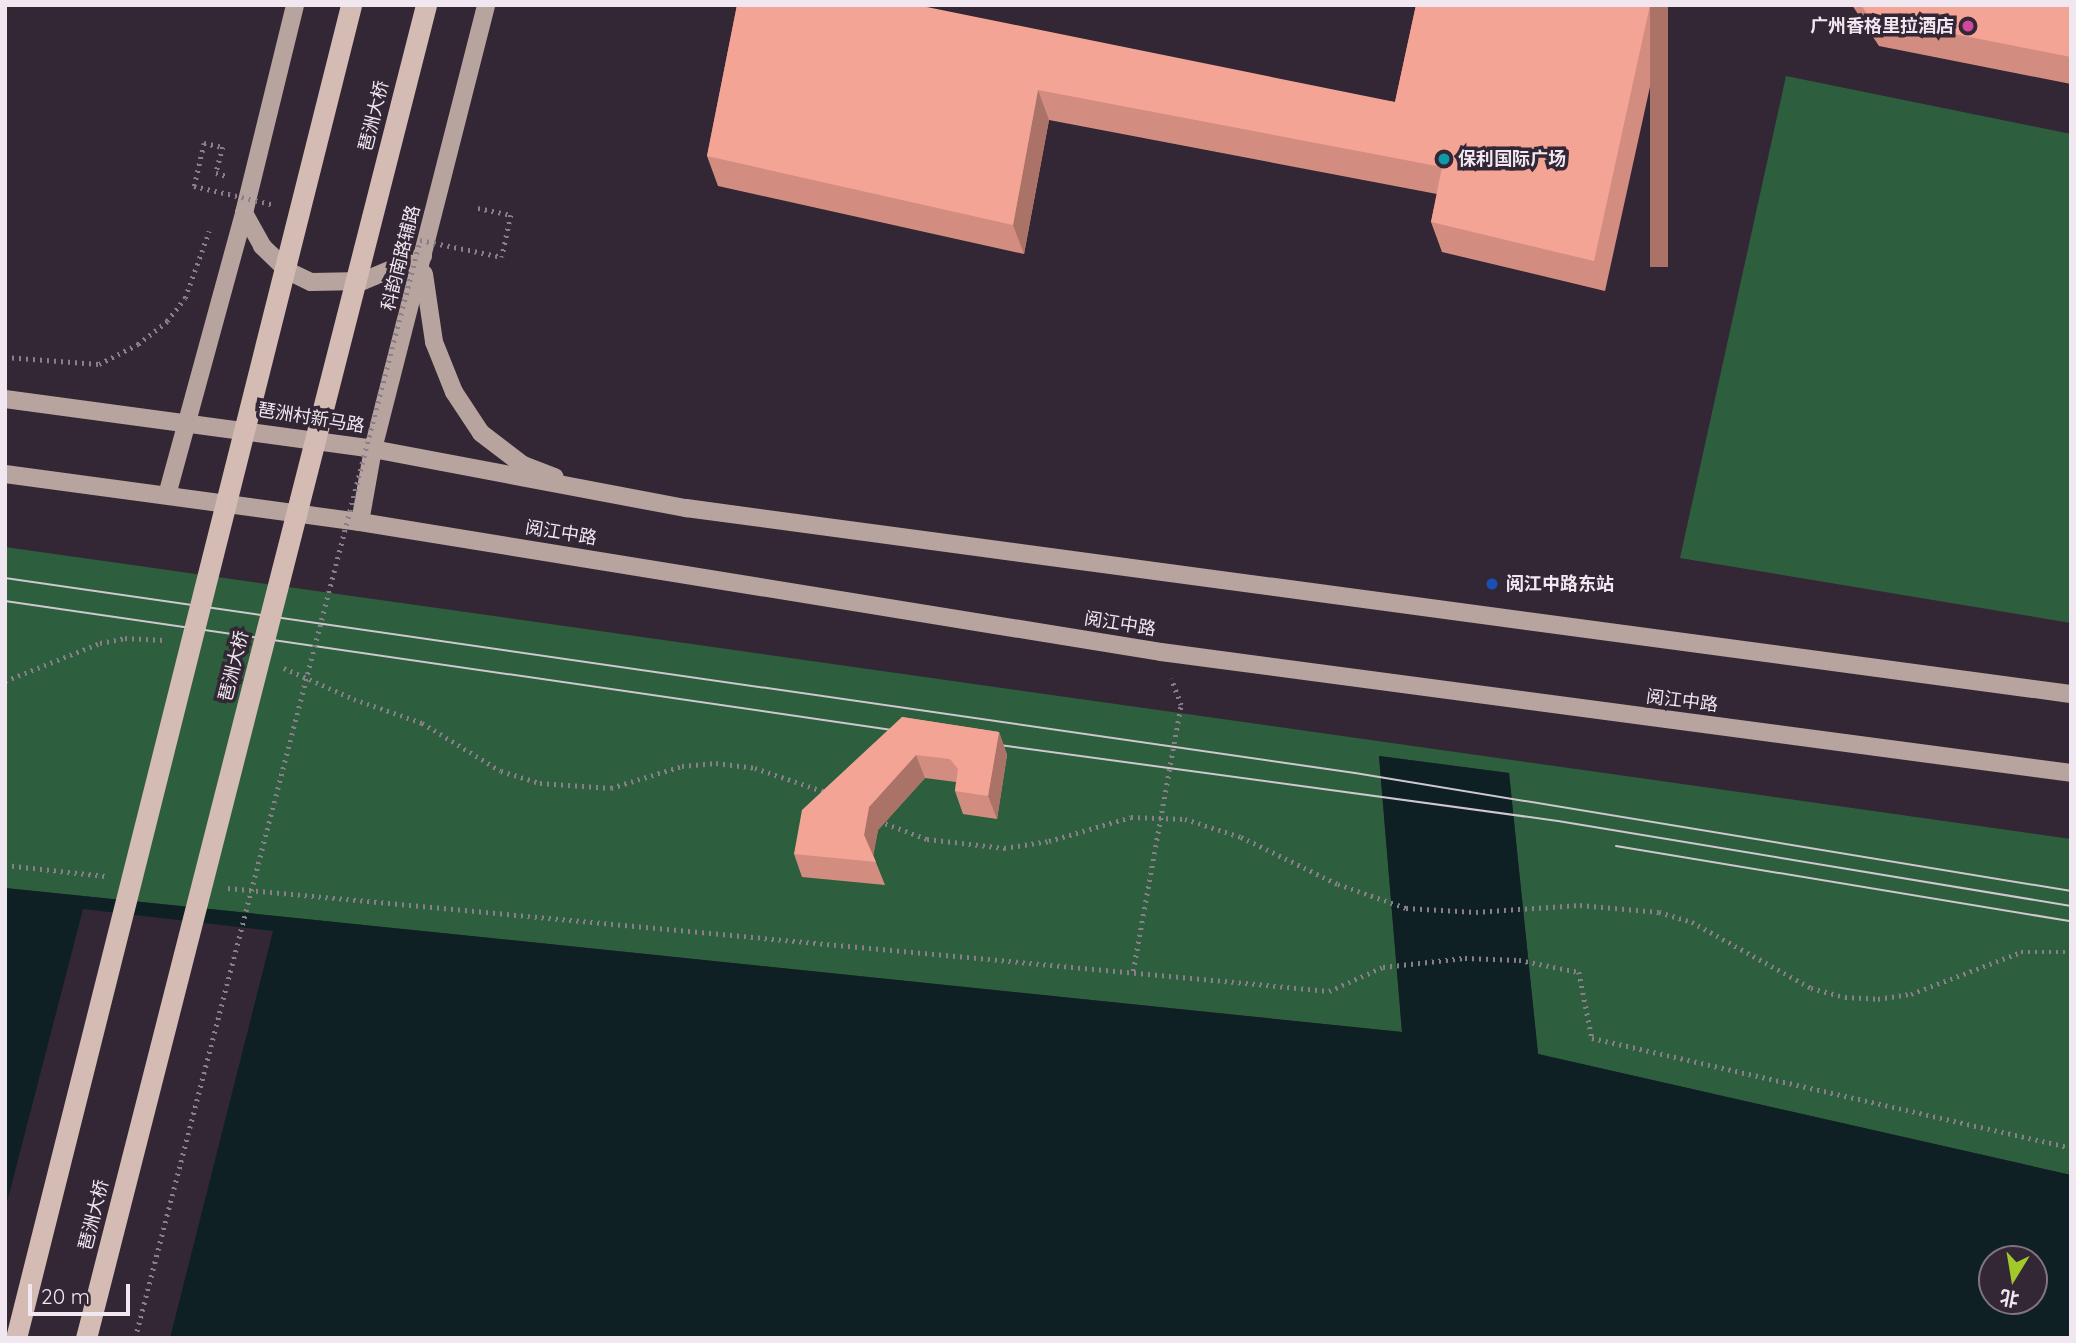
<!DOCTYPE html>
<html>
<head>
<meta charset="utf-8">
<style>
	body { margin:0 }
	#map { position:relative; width:2076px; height:1343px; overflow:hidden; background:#332735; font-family:Quicksand,"Noto Sans SC",sans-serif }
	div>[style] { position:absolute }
	.green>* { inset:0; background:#2d5f3e }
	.water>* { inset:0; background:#0e2023 }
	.pier>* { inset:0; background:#332735 }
	.path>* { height:4.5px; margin-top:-2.25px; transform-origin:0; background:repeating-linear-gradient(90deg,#897e8a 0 2px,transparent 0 7px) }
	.major>* { height:18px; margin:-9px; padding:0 9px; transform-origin:9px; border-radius:9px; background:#b8a49e }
	.tram>* { height:2px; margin:-1px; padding:0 1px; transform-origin:1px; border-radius:1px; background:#d1c7d1 }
	.path-bridge>* { height:4.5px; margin-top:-2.25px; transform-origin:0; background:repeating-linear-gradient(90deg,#897e8a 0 2px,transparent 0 7px) }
	.highway-bridge>* { height:21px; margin:-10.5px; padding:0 10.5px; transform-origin:10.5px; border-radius:10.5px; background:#d4bcb4 }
	.wall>* { inset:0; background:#d28d80 }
	.shaded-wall>* { inset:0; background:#ab7368; transform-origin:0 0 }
	.building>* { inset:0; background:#f4a495 }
	.dots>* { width:19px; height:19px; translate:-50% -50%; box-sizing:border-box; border:4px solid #332735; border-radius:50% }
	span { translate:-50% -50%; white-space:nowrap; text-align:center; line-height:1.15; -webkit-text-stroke:7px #332735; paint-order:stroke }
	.poi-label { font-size:18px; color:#f0e7f0; font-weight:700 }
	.right { translate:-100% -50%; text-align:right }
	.left { translate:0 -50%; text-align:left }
	.street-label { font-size:18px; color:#f0e7f0 }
	.frame { position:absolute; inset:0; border:7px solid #f0e7f0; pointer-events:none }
	.north { position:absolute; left:1978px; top:1245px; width:70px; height:70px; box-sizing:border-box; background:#332735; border:2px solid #7f7480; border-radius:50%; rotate:191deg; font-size:19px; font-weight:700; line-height:28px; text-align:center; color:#f0e7f0 }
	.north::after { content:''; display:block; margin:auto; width:24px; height:32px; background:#a1c92a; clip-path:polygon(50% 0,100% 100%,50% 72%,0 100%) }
	.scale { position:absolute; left:28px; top:1284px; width:102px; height:32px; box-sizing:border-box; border:4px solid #f0e7f0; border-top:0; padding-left:9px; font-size:21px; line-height:24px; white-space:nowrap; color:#f0e7f0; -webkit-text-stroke:5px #332735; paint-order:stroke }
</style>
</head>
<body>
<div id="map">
	<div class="green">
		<div style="clip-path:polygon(1786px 76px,2071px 134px,2071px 623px,1680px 558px)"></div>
		<div style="clip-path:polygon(5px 547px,2071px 839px,2071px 1175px,1538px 1054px,1509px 773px,1379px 756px,1402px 1032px,5px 888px)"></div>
	</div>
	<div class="water">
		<div style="clip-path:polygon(evenodd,1379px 756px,1509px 773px,1538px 1054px,2071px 1175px,2071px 1338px,5px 1338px,5px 888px,1402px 1032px,1379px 756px,1992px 1259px,2034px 1259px,2034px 1301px,1992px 1301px,1992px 1259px)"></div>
	</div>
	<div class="pier">
		<div style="clip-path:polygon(83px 909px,273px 931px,170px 1338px,5px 1338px,5px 1210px)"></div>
	</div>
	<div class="path">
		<div style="left:194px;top:186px;width:44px;rotate:-76.9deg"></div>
		<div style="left:204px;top:143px;width:19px;rotate:12deg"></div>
		<div style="left:223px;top:147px;width:27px;rotate:105deg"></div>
		<div style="left:216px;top:173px;width:11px;rotate:15deg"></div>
		<div style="left:478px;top:208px;width:34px;rotate:12deg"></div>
		<div style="left:511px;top:215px;width:43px;rotate:102.1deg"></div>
		<div style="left:5px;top:357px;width:94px;rotate:4.3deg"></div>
		<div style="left:99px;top:364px;width:44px;rotate:-27.1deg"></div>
		<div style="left:138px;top:344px;width:37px;rotate:-38deg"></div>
		<div style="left:167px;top:321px;width:29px;rotate:-52deg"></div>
		<div style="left:185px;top:298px;width:71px;rotate:-70.3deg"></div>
		<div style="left:284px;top:668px;width:77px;rotate:23.9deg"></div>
		<div style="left:354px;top:699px;width:72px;rotate:19.4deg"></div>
		<div style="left:422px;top:723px;width:92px;rotate:31.3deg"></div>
		<div style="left:501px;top:771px;width:41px;rotate:17.1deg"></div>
		<div style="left:540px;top:783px;width:71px;rotate:4deg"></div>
		<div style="left:611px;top:788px;width:74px;rotate:-17.2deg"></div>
		<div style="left:682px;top:766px;width:34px;rotate:-5deg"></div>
		<div style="left:716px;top:763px;width:39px;rotate:7deg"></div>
		<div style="left:755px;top:768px;width:75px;rotate:18.7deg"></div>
		<div style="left:5px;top:681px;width:102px;rotate:-21.8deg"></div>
		<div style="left:100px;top:643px;width:25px;rotate:-11deg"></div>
		<div style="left:125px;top:638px;width:39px;rotate:3deg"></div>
		<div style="left:879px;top:821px;width:51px;rotate:20.6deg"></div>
		<div style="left:927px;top:839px;width:78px;rotate:6.7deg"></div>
		<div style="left:1004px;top:848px;width:46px;rotate:-8.8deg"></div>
		<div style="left:1049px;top:841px;width:85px;rotate:-16.3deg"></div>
		<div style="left:1131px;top:817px;width:54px;rotate:2.1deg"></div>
		<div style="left:1185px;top:819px;width:59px;rotate:17.8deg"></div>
		<div style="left:1241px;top:837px;width:108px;rotate:25.9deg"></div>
		<div style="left:1338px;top:884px;width:72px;rotate:19.4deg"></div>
		<div style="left:1406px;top:908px;width:70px;rotate:3.3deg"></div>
		<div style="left:1476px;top:912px;width:104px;rotate:-3.9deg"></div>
		<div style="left:1580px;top:905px;width:79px;rotate:5.1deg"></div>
		<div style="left:1659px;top:912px;width:34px;rotate:17deg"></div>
		<div style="left:1692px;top:922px;width:136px;rotate:29deg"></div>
		<div style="left:1811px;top:988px;width:35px;rotate:15deg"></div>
		<div style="left:1845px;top:997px;width:33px;rotate:3deg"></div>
		<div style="left:1878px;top:999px;width:33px;rotate:-9deg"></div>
		<div style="left:1911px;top:994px;width:118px;rotate:-20.9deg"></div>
		<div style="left:2021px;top:952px;width:50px"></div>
		<div style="left:5px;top:865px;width:101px;rotate:6.3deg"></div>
		<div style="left:228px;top:888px;width:1106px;rotate:5.34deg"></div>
		<div style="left:1329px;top:991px;width:59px;rotate:-24deg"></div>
		<div style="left:1383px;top:967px;width:82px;rotate:-6.3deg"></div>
		<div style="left:1465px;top:958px;width:54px;rotate:2.1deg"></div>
		<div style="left:1519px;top:960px;width:61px;rotate:11.3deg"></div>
		<div style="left:1579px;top:972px;width:67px;rotate:78.9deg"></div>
		<div style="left:1592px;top:1038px;width:491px;rotate:12.9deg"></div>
		<div style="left:1133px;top:971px;width:270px;rotate:-79.8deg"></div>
		<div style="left:1181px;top:705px;width:28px;rotate:-111deg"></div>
	</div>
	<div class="major">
		<div style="left:244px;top:213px;width:38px;rotate:61deg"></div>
		<div style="left:262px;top:246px;width:36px;rotate:44deg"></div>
		<div style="left:288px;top:271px;width:25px;rotate:26deg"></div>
		<div style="left:311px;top:282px;width:52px;rotate:-1.1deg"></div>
		<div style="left:363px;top:281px;width:65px;rotate:-22.6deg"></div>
		<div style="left:424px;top:274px;width:69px;rotate:81.6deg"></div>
		<div style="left:434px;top:342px;width:54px;rotate:68.2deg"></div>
		<div style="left:454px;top:392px;width:49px;rotate:56.6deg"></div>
		<div style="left:481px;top:433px;width:53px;rotate:37.3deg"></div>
		<div style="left:523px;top:465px;width:34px;rotate:21deg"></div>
		<div style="left:5px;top:399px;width:371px;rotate:7.7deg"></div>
		<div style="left:373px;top:449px;width:319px;rotate:10.7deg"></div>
		<div style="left:686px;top:508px;width:1397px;rotate:7.65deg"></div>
		<div style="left:5px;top:474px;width:358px;rotate:7.7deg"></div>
		<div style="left:360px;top:522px;width:811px;rotate:9.22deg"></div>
		<div style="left:1161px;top:652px;width:918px;rotate:7.57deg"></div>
		<div style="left:167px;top:495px;width:292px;rotate:-74.7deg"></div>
		<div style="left:244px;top:213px;width:214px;rotate:-76.2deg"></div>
		<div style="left:360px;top:522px;width:74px;rotate:-79.9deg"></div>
		<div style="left:373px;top:449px;width:458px;rotate:-75.7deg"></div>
	</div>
	<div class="tram">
		<div style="left:5px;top:578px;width:1364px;rotate:8.22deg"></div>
		<div style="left:1355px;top:773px;width:726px;rotate:9.36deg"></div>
		<div style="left:5px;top:601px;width:910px;rotate:8.27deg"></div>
		<div style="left:985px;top:743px;width:578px;rotate:7.75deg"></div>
		<div style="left:1558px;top:821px;width:520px;rotate:9.41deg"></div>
		<div style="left:1616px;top:846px;width:461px;rotate:9.4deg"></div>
	</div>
	<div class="path-bridge">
		<div style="left:194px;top:186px;width:83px;rotate:13.2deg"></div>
		<div style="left:135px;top:1338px;width:1134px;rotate:-75.45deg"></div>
		<div style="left:420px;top:240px;width:84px;rotate:11.7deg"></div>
	</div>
	<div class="highway-bridge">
		<div style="left:16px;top:1338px;width:1374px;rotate:-75.89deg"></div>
		<div style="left:86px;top:1338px;width:1376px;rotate:-75.69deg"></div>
	</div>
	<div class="wall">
		<div style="clip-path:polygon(737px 5px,1395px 102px,1416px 5px,1668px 5px,1605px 291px,1442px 252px,1431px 222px,1437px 194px,1049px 120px,1024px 254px,718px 186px,707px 156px)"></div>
		<div style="clip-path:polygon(1852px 5px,2071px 5px,2071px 84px,1879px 46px)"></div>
		<div style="clip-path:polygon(902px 717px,999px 732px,1007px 755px,997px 819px,963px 814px,955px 791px,956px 782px,925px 778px,878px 830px,873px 855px,885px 885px,802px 877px,794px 854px)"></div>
	</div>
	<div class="shaded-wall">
		<div style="left:1650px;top:5px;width:18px;height:262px"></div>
		<div style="clip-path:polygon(1038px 90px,1049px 120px,1024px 254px,1013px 225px)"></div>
		<div style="clip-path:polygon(999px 732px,1007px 755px,997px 819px,988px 796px)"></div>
		<div style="clip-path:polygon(916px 755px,925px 778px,878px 830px,873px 858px,864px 835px,869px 807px)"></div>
	</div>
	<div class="building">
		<div style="clip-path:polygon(737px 5px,917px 5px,1395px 102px,1416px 5px,1650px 5px,1594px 261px,1431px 222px,1442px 167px,1038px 90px,1013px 225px,707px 156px)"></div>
		<div style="clip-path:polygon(1861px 5px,2071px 5px,2071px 57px,1869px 17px)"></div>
		<div style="clip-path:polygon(902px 717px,999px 732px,988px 796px,955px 791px,958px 769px,950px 759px,916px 755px,869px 807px,864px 835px,876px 862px,794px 854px,802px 810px)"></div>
	</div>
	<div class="dots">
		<div style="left:1968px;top:26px;background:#d1479c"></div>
		<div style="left:1444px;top:159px;background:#0f9aa8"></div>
		<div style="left:1492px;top:584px;background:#1a4fb4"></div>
	</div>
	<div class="poi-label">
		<span class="right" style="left:1954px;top:26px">广州香格里拉酒店</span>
		<span class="left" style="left:1458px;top:159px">保利国际广场</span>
		<span class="left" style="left:1506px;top:584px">阅江中路东站</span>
	</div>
	<div class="street-label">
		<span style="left:374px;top:116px;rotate:-76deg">琶洲大桥</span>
		<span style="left:401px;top:258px;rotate:-76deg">科韵南路辅路</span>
		<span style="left:311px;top:418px;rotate:9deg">琶洲村新马路</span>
		<span style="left:561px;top:533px;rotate:9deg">阅江中路</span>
		<span style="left:1120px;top:624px;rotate:9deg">阅江中路</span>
		<span style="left:234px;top:666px;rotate:-76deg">琶洲大桥</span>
		<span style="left:1682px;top:701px;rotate:7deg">阅江中路</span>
		<span style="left:94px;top:1215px;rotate:-76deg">琶洲大桥</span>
	</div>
	<div class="frame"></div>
	<div class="north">北</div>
	<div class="scale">20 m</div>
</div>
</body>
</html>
